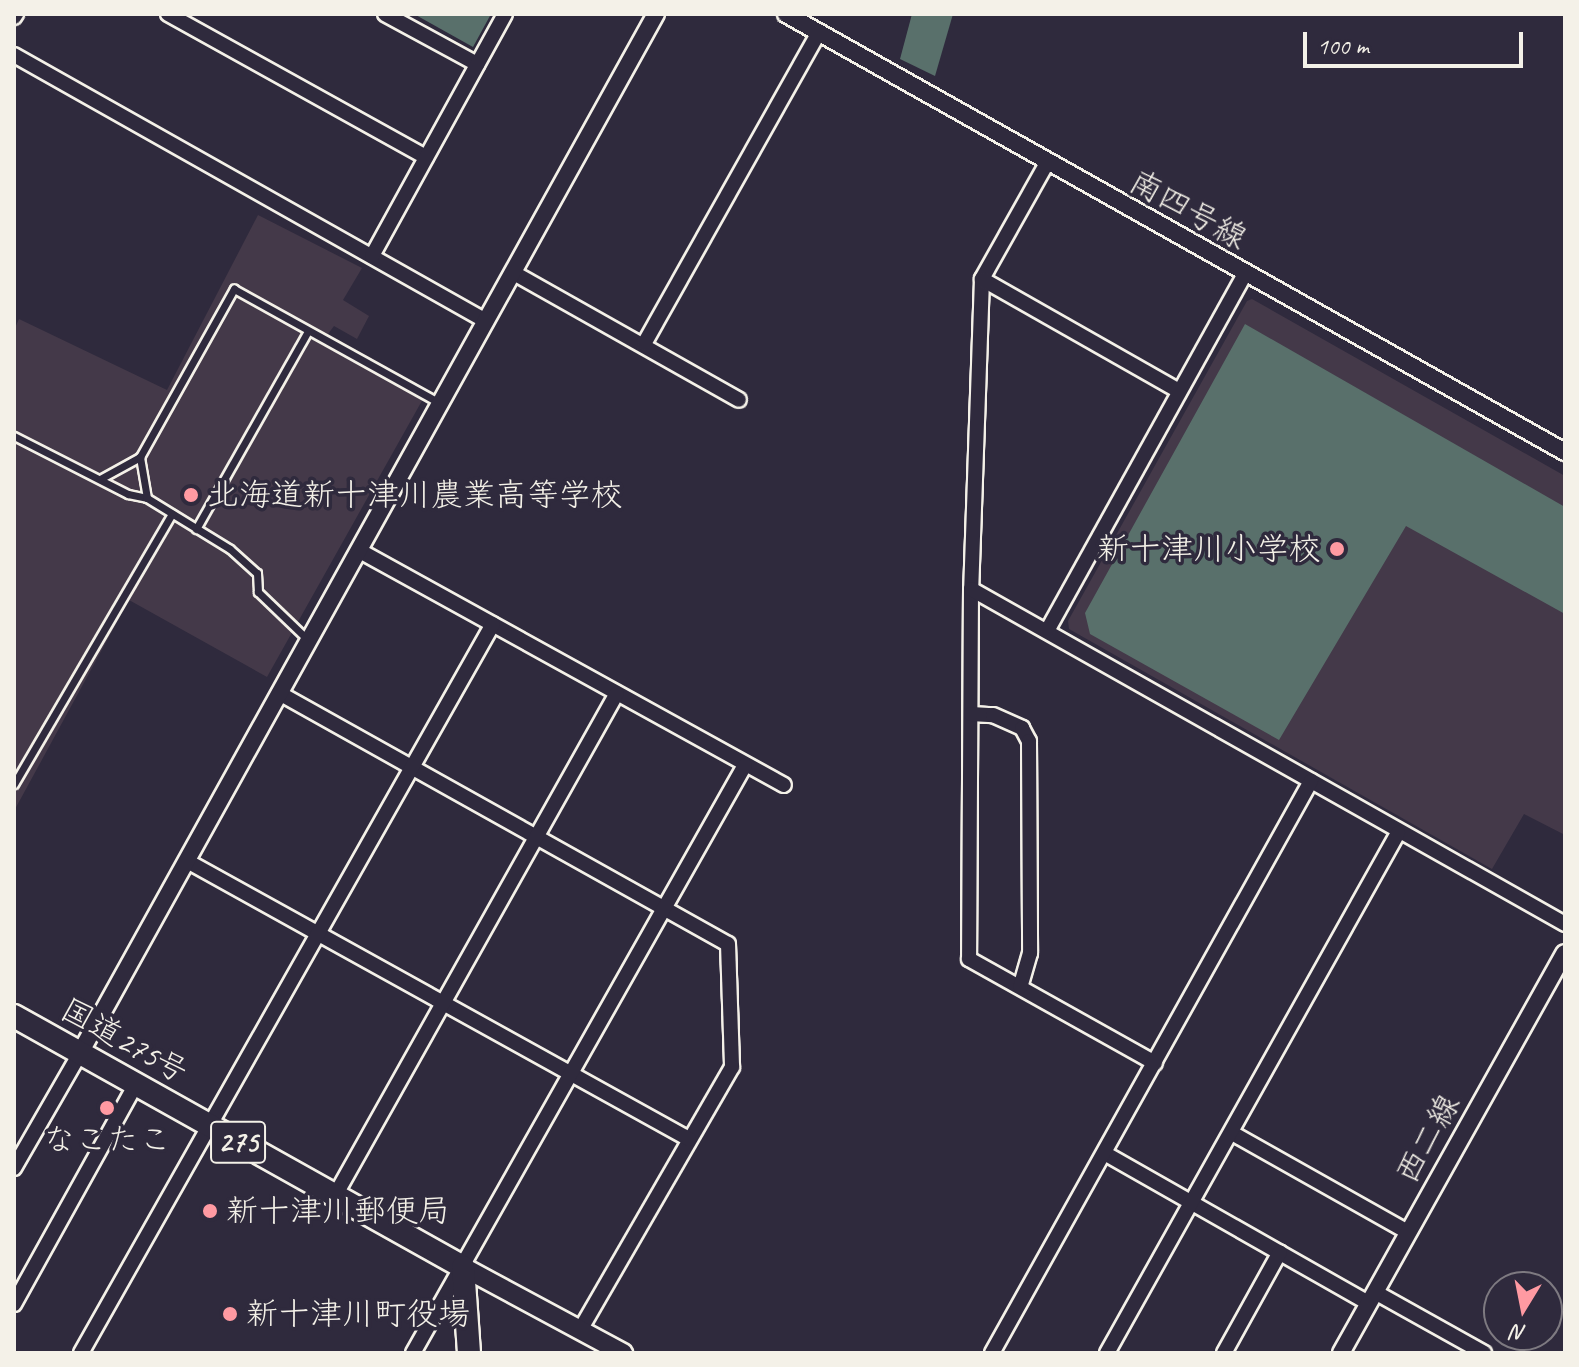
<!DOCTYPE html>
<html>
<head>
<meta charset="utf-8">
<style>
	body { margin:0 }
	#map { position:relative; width:1579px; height:1367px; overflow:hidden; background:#2f2a3d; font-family:Caveat,"Klee One",sans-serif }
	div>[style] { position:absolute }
	.built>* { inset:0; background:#443949 }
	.green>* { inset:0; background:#59706b }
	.roads { filter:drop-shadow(2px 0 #f4f1e8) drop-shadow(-2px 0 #f4f1e8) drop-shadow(0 2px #f4f1e8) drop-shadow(0 -2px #f4f1e8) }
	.service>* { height:7px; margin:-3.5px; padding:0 3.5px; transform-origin:3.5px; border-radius:3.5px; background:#2f2a3d }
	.minor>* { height:14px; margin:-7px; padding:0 7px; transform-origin:7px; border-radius:7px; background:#2f2a3d }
	.tertiary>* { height:16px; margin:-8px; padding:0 8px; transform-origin:8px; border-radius:8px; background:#2f2a3d }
	.secondary>* { height:18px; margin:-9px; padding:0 9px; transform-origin:9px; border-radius:9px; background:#2f2a3d }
	.trunk>* { height:22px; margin:-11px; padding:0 11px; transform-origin:11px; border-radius:11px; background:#2f2a3d }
	.dots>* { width:22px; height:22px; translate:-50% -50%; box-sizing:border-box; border:4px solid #2f2a3d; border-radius:50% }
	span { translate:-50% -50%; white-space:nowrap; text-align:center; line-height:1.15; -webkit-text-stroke:7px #2f2a3d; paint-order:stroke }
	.shield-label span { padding:2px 6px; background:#2f2a3d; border:2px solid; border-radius:6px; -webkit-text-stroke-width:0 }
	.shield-label { font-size:30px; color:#f4f1e8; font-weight:700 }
	.street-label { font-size:32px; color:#f4f1e8 }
	.poi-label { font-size:32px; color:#f4f1e8 }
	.left { translate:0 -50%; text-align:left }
	.right { translate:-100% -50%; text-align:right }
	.frame { position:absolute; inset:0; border:16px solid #f4f1e8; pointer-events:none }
	.north { position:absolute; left:1483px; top:1271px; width:80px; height:80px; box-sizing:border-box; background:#2f2a3d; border:2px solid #7e7a81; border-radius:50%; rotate:190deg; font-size:22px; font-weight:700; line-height:32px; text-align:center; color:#f4f1e8 }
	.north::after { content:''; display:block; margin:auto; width:28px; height:36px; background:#ff9aa2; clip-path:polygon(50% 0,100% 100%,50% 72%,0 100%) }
	.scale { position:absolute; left:1303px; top:32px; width:220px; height:36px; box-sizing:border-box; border:4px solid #f4f1e8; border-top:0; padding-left:10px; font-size:24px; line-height:28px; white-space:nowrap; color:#f4f1e8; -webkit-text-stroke:6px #2f2a3d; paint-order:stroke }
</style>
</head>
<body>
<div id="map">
	<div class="built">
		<div style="clip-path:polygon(258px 215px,362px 268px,343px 300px,369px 316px,357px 339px,334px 326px,328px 334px,428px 390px,267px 677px,129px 600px,14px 811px,14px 330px,19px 319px,167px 390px)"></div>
		<div style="clip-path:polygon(1252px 299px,1565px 476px,1565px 835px,1524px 814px,1492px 869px,1069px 629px,1068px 621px,1247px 301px)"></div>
	</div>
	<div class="green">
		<div style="clip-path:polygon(414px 14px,491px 14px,473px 47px)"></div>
		<div style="clip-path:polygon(912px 14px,953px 14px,935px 76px,900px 59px)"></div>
		<div style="clip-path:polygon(1245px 324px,1565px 507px,1565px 614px,1406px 526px,1279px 740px,1090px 634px,1085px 613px)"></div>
	</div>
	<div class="roads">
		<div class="service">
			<div style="left:14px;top:436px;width:128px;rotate:27deg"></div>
			<div style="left:128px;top:494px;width:19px;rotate:12deg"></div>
			<div style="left:147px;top:498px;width:97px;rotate:31.6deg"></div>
			<div style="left:230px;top:549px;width:36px;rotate:42deg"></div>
			<div style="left:257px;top:573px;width:19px;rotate:87deg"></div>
			<div style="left:258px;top:592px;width:68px;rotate:43.8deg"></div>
			<div style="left:100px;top:479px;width:46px;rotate:-28.8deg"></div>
			<div style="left:147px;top:498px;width:42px;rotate:-99.7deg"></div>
			<div style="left:140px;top:457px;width:193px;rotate:-60.8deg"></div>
			<div style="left:234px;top:289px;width:235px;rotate:29deg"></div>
			<div style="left:196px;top:529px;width:227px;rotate:-60.5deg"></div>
			<div style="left:14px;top:784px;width:313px;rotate:-59.7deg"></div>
		</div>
		<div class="minor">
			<div style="left:168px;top:14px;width:295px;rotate:29deg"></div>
			<div style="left:385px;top:14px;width:105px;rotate:28.5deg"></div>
			<div style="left:14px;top:17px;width:4px;rotate:-56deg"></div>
			<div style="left:14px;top:55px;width:542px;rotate:29.4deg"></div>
			<div style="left:1047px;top:163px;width:133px;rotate:119.3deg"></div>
			<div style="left:982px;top:279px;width:310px;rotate:92deg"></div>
			<div style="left:971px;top:589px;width:370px;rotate:90.3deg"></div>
			<div style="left:969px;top:959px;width:213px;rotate:29.2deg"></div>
			<div style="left:372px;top:256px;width:276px;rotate:-61.2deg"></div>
			<div style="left:514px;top:273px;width:258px;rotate:29.4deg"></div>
			<div style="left:982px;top:279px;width:227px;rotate:29.6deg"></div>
			<div style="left:644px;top:344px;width:358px;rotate:-60.7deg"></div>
			<div style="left:360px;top:551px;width:484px;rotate:28.9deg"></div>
			<div style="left:971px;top:589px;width:682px;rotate:29.42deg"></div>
			<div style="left:1047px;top:631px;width:408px;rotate:-61deg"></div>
			<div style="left:279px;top:693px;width:514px;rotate:29.21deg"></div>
			<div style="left:728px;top:944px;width:123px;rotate:88.1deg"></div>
			<div style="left:732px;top:1067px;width:302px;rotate:120deg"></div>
			<div style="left:971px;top:714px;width:22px;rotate:3deg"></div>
			<div style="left:993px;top:715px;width:32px;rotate:24deg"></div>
			<div style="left:1022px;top:728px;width:15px;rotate:62deg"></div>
			<div style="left:1029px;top:741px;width:212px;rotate:89.7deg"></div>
			<div style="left:1030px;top:953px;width:35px;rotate:106deg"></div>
			<div style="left:187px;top:861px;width:574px;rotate:28.98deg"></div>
			<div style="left:1232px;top:1133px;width:202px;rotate:29.4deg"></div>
			<div style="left:1106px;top:1154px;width:301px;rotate:29.6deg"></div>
			<div style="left:14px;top:1168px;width:133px;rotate:-60.1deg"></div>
			<div style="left:336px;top:1194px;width:574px;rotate:-60.71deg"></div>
			<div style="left:1375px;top:1292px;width:125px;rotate:29.2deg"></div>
			<div style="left:14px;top:1304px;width:252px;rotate:-61deg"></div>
			<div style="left:81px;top:1353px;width:837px;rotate:-60.53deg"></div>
			<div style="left:413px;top:1353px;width:675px;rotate:-60.55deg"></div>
			<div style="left:992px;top:1353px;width:655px;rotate:-60.85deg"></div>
			<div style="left:1107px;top:1353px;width:596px;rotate:-60.77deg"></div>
			<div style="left:1224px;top:1353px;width:115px;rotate:-61deg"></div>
		</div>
		<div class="tertiary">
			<div style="left:786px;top:14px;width:894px;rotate:29.35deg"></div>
			<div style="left:80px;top:1053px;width:1188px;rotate:-61deg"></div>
			<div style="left:1341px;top:1353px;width:458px;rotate:-60.8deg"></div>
		</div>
		<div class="secondary">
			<div style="left:463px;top:1267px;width:182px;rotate:28.3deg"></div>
		</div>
		<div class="trunk">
			<div style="left:14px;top:1016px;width:514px;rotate:29.21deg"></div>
			<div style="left:463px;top:1267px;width:86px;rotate:86deg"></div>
		</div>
	</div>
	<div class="dots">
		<div style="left:191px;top:495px;background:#ff9aa2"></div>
		<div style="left:1337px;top:549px;background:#ff9aa2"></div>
		<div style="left:107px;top:1108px;background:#ff9aa2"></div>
		<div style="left:210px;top:1211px;background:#ff9aa2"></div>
		<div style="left:230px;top:1314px;background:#ff9aa2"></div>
	</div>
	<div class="shield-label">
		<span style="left:238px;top:1142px">275</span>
	</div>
	<div class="street-label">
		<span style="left:1188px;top:210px;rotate:29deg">南四号線</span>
		<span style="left:124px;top:1041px;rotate:29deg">国道275号</span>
		<span style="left:1428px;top:1139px;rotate:-61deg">西二線</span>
	</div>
	<div class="poi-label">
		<span class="left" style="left:207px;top:495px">北海道新十津川農業高等学校</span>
		<span class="right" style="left:1321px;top:549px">新十津川小学校</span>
		<span style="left:107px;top:1140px">なこたこ</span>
		<span class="left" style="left:226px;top:1211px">新十津川郵便局</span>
		<span class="left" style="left:246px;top:1314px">新十津川町役場</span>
	</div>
	<div class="frame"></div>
	<div class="north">N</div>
	<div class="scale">100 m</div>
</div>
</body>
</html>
